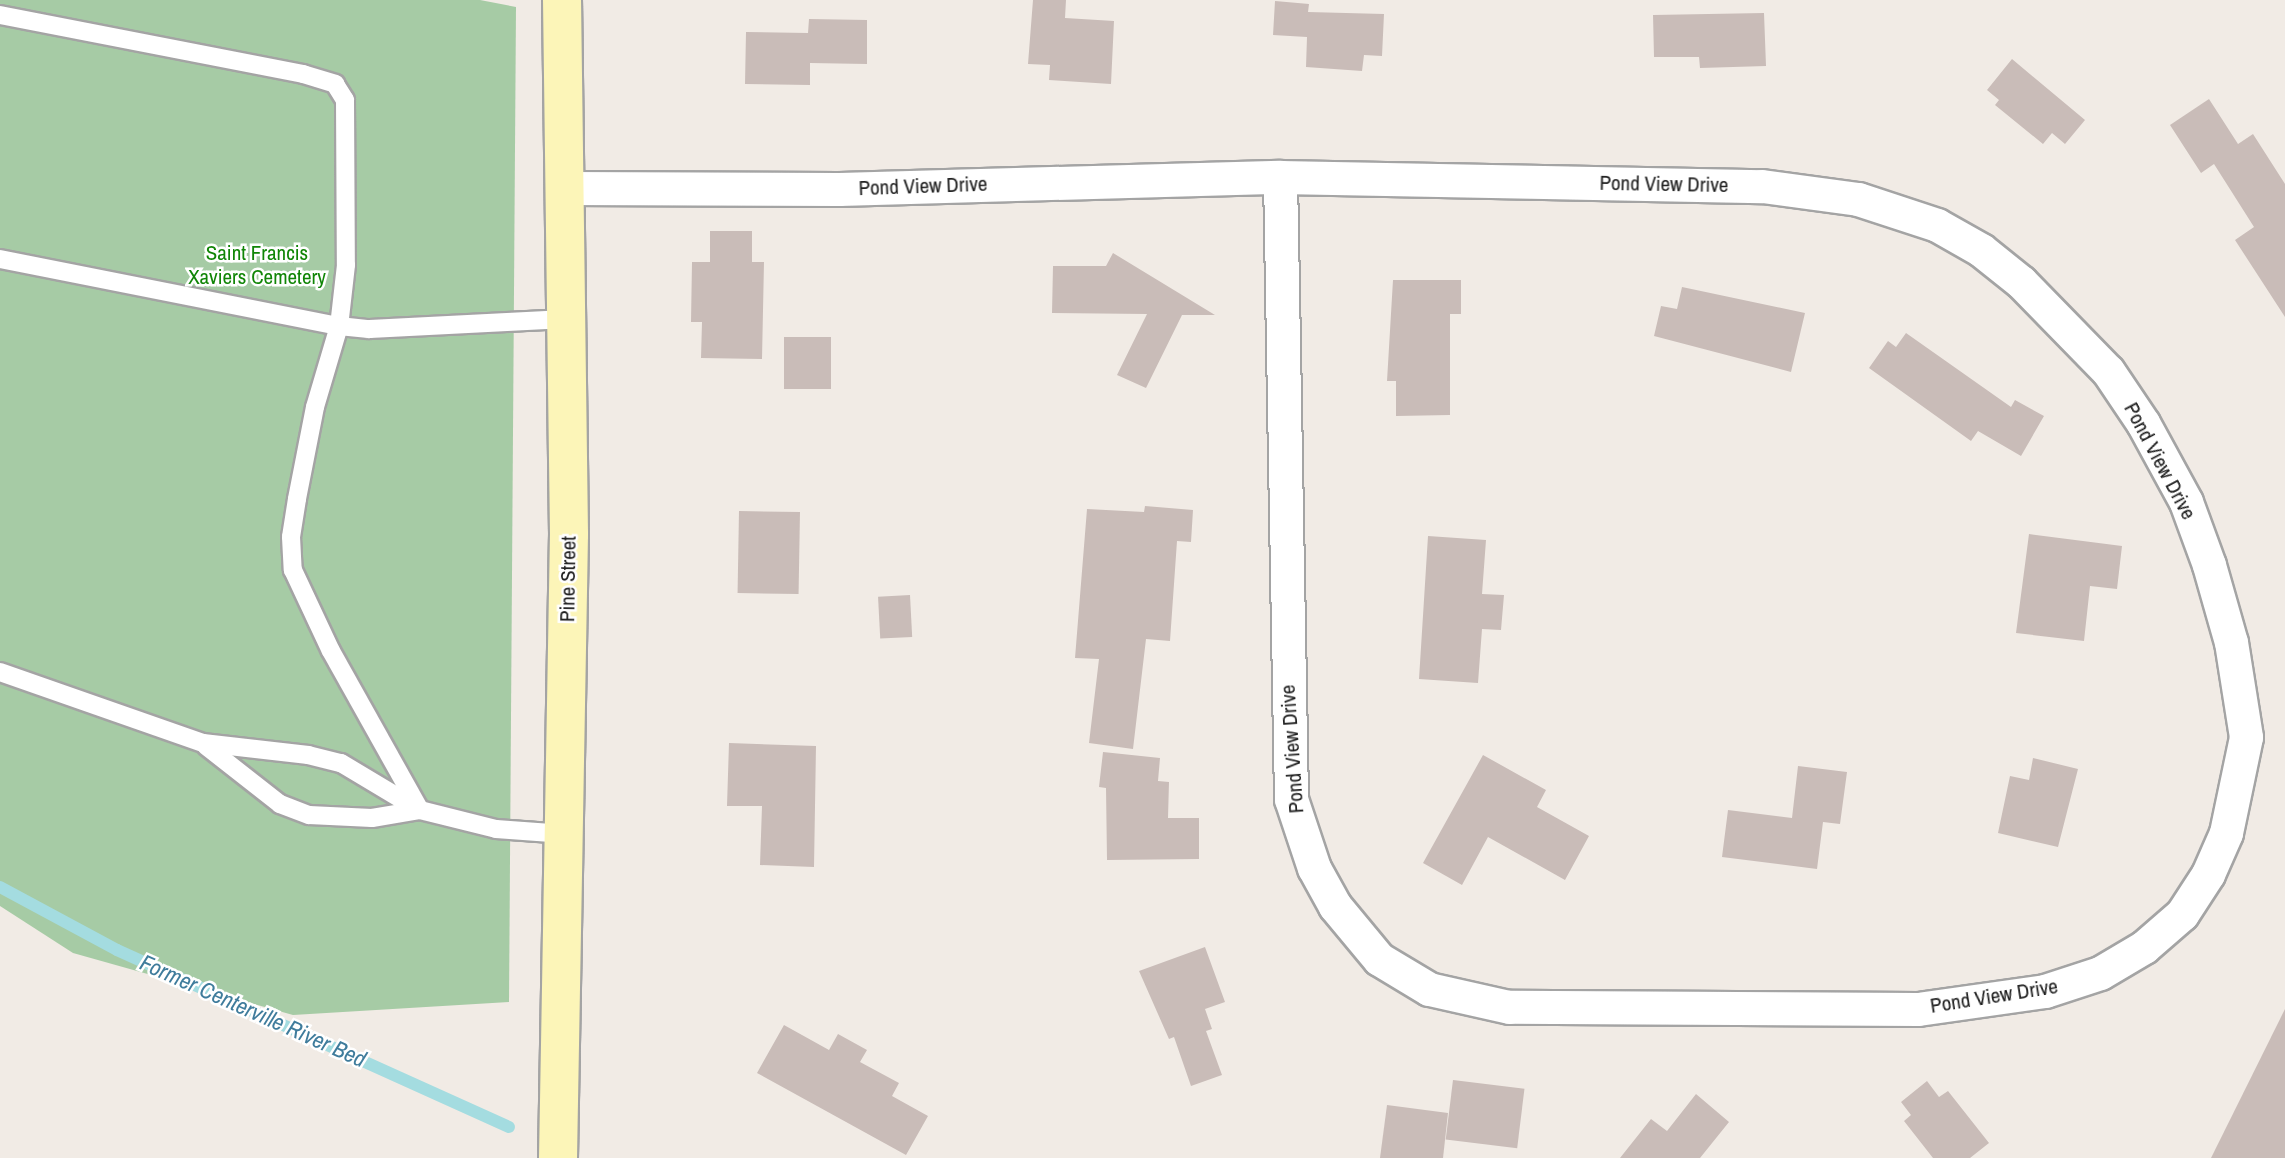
<!DOCTYPE html>
<html>
<head>
<meta charset="utf-8">
<style>
	body { margin:0 }
	#map { position:relative; width:2285px; height:1158px; overflow:hidden; background:#f1ebe5; font-family:"Archivo Narrow",sans-serif }
	div>[style] { position:absolute }
	.cemetery>* { inset:0; background:#a6cba5 }
	.stream>* { height:12px; margin:-6px; padding:0 6px; transform-origin:6px; border-radius:6px; background:#a4dce0 }
	.building>* { inset:0; background:#c9bcb8; transform-origin:0 0 }
	.roads { filter:drop-shadow(2px 0 #a4a4a4) drop-shadow(-2px 0 #a4a4a4) drop-shadow(0 2px #a4a4a4) drop-shadow(0 -2px #a4a4a4) }
	.lane>* { height:18px; margin:-9px; padding:0 9px; transform-origin:9px; border-radius:9px; background:#fff }
	.street>* { height:33px; margin:-16.5px; padding:0 16.5px; transform-origin:16.5px; border-radius:16.5px; background:#fff }
	.secondary>* { height:38px; margin:-19px; padding:0 19px; transform-origin:19px; border-radius:19px; background:#fcf5b8 }
	span { translate:-50% -50%; white-space:nowrap; text-align:center; line-height:1.15; -webkit-text-stroke:5px #fff; paint-order:stroke }
	.street-label { font-size:21px; color:#202020 }
	.park-label { font-size:21px; color:#108506 }
	.water-label { font-size:23px; color:#3f7c9c; font-style:italic }
</style>
</head>
<body>
<div id="map">
	<div class="cemetery">
		<div style="clip-path:polygon(0 0,480px 0,516px 7px,509px 1002px,293px 1015px,73px 953px,0 906px)"></div>
	</div>
	<div class="stream">
		<div style="left:0;top:887px;width:133px;rotate:28.3deg"></div>
		<div style="left:117px;top:950px;width:430px;rotate:24.3deg"></div>
	</div>
	<div class="building">
		<div style="clip-path:polygon(1033px 0,1066px 0,1065px 18px,1114px 21px,1111px 84px,1049px 80px,1050px 65px,1028px 64px)"></div>
		<div style="clip-path:polygon(1275px 1px,1309px 4px,1308px 12px,1384px 14px,1382px 56px,1364px 55px,1362px 71px,1306px 67px,1307px 37px,1273px 35px)"></div>
		<div style="clip-path:polygon(1764px 13px,1766px 66px,1700px 68px,1699px 57px,1654px 57px,1653px 15px)"></div>
		<div style="clip-path:polygon(809px 19px,867px 20px,867px 64px,810px 63px,810px 85px,745px 84px,746px 32px,808px 33px)"></div>
		<div style="clip-path:polygon(2012px 59px,2085px 120px,2065px 144px,2052px 133px,2043px 144px,1995px 105px,1999px 100px,1987px 90px)"></div>
		<div style="clip-path:polygon(2209px 99px,2238px 144px,2253px 134px,2285px 184px,2285px 317px,2235px 240px,2254px 227px,2214px 164px,2201px 173px,2170px 125px)"></div>
		<div style="clip-path:polygon(710px 231px,752px 231px,752px 262px,764px 262px,762px 359px,701px 358px,702px 322px,691px 322px,692px 262px,710px 262px)"></div>
		<div style="clip-path:polygon(1113px 253px,1215px 315px,1182px 315px,1146px 388px,1117px 375px,1147px 314px,1052px 313px,1053px 266px,1106px 266px)"></div>
		<div style="clip-path:polygon(1393px 280px,1461px 280px,1461px 314px,1450px 314px,1450px 415px,1396px 416px,1396px 381px,1387px 381px)"></div>
		<div style="clip-path:polygon(1682px 287px,1805px 313px,1791px 372px,1654px 336px,1661px 306px,1677px 309px)"></div>
		<div style="clip-path:polygon(1906px 333px,2011px 407px,2015px 400px,2044px 416px,2021px 456px,1978px 431px,1971px 441px,1869px 368px,1888px 341px,1896px 347px)"></div>
		<div style="left:784px;top:337px;width:47px;height:52px"></div>
		<div style="clip-path:polygon(1145px 506px,1193px 510px,1191px 542px,1177px 541px,1170px 641px,1146px 639px,1133px 749px,1089px 743px,1099px 659px,1075px 658px,1087px 509px,1144px 512px)"></div>
		<div style="left:739px;top:511px;width:61px;height:82px;rotate:1deg"></div>
		<div style="clip-path:polygon(2029px 534px,2122px 546px,2117px 589px,2090px 586px,2084px 641px,2016px 633px)"></div>
		<div style="clip-path:polygon(1428px 536px,1486px 540px,1482px 594px,1504px 595px,1501px 630px,1482px 629px,1478px 683px,1419px 679px)"></div>
		<div style="left:910px;top:595px;width:42px;height:32px;rotate:87deg"></div>
		<div style="clip-path:polygon(729px 743px,816px 746px,814px 867px,760px 865px,762px 806px,727px 806px)"></div>
		<div style="clip-path:polygon(1103px 752px,1160px 758px,1158px 781px,1169px 782px,1168px 818px,1199px 818px,1199px 859px,1107px 860px,1106px 788px,1099px 787px)"></div>
		<div style="clip-path:polygon(1483px 755px,1546px 790px,1537px 807px,1589px 836px,1565px 880px,1488px 837px,1462px 885px,1423px 863px)"></div>
		<div style="clip-path:polygon(2033px 758px,2078px 769px,2058px 847px,1998px 833px,2010px 776px,2029px 780px)"></div>
		<div style="clip-path:polygon(1798px 766px,1847px 772px,1840px 824px,1823px 822px,1817px 869px,1722px 857px,1728px 810px,1792px 818px)"></div>
		<div style="clip-path:polygon(1205px 947px,1225px 1002px,1205px 1009px,1212px 1029px,1206px 1031px,1222px 1075px,1191px 1086px,1174px 1037px,1169px 1039px,1139px 971px)"></div>
		<div style="clip-path:polygon(2285px 1009px,2285px 1158px,2211px 1158px)"></div>
		<div style="clip-path:polygon(784px 1025px,829px 1050px,838px 1034px,867px 1050px,860px 1062px,899px 1083px,892px 1096px,928px 1116px,906px 1155px,757px 1073px)"></div>
		<div style="left:1453px;top:1080px;width:72px;height:60px;rotate:7deg"></div>
		<div style="clip-path:polygon(1927px 1081px,1939px 1097px,1948px 1091px,1989px 1143px,1970px 1158px,1933px 1158px,1904px 1121px,1911px 1115px,1901px 1102px)"></div>
		<div style="clip-path:polygon(1696px 1094px,1729px 1122px,1700px 1158px,1620px 1158px,1651px 1119px,1667px 1131px)"></div>
		<div style="clip-path:polygon(1387px 1105px,1448px 1113px,1443px 1158px,1380px 1158px)"></div>
	</div>
	<div class="roads">
		<div class="lane">
			<div style="left:0;top:15px;width:309px;rotate:11deg"></div>
			<div style="left:303px;top:74px;width:34px;rotate:17deg"></div>
			<div style="left:335px;top:84px;width:19px;rotate:58deg"></div>
			<div style="left:345px;top:100px;width:165px;rotate:89.7deg"></div>
			<div style="left:346px;top:265px;width:61px;rotate:96.5deg"></div>
			<div style="left:339px;top:326px;width:84px;rotate:106.5deg"></div>
			<div style="left:315px;top:407px;width:94px;rotate:101.1deg"></div>
			<div style="left:297px;top:499px;width:38px;rotate:99deg"></div>
			<div style="left:291px;top:537px;width:33px;rotate:87deg"></div>
			<div style="left:293px;top:570px;width:89px;rotate:64.9deg"></div>
			<div style="left:331px;top:651px;width:182px;rotate:60.8deg"></div>
			<div style="left:420px;top:810px;width:78px;rotate:14deg"></div>
			<div style="left:496px;top:829px;width:69px;rotate:4.1deg"></div>
			<div style="left:0;top:259px;width:346px;rotate:11.2deg"></div>
			<div style="left:339px;top:326px;width:30px;rotate:6deg"></div>
			<div style="left:369px;top:329px;width:198px;rotate:-2.9deg"></div>
			<div style="left:0;top:672px;width:215px;rotate:19.3deg"></div>
			<div style="left:203px;top:743px;width:106px;rotate:6.5deg"></div>
			<div style="left:308px;top:755px;width:34px;rotate:14deg"></div>
			<div style="left:341px;top:763px;width:90px;rotate:30.9deg"></div>
			<div style="left:206px;top:746px;width:94px;rotate:38.1deg"></div>
			<div style="left:280px;top:804px;width:31px;rotate:21deg"></div>
			<div style="left:309px;top:815px;width:63px;rotate:2.7deg"></div>
			<div style="left:372px;top:818px;width:49px;rotate:-9.5deg"></div>
		</div>
		<div class="street">
			<div style="left:565px;top:188px;width:274px;rotate:0.2deg"></div>
			<div style="left:839px;top:189px;width:441px;rotate:-1.6deg"></div>
			<div style="left:1280px;top:177px;width:482px;rotate:1.1deg"></div>
			<div style="left:1762px;top:186px;width:97px;rotate:7.7deg"></div>
			<div style="left:1858px;top:199px;width:83px;rotate:18.2deg"></div>
			<div style="left:1937px;top:225px;width:51px;rotate:29.6deg"></div>
			<div style="left:1981px;top:250px;width:51px;rotate:38.7deg"></div>
			<div style="left:2021px;top:282px;width:124px;rotate:45.7deg"></div>
			<div style="left:2108px;top:371px;width:63px;rotate:56.1deg"></div>
			<div style="left:2143px;top:423px;width:90px;rotate:61.4deg"></div>
			<div style="left:2186px;top:502px;width:67px;rotate:69.9deg"></div>
			<div style="left:2209px;top:565px;width:80px;rotate:74.1deg"></div>
			<div style="left:2231px;top:642px;width:96px;rotate:81deg"></div>
			<div style="left:2246px;top:737px;width:98px;rotate:101.8deg"></div>
			<div style="left:2226px;top:833px;width:45px;rotate:113.7deg"></div>
			<div style="left:2208px;top:874px;width:48px;rotate:123deg"></div>
			<div style="left:2182px;top:914px;width:50px;rotate:139deg"></div>
			<div style="left:2144px;top:947px;width:51px;rotate:149.4deg"></div>
			<div style="left:2100px;top:973px;width:58px;rotate:161.9deg"></div>
			<div style="left:2045px;top:991px;width:128px;rotate:171.9deg"></div>
			<div style="left:1918px;top:1009px;width:409px;rotate:-179.7deg"></div>
			<div style="left:1509px;top:1007px;width:82px;rotate:-167.3deg"></div>
			<div style="left:1429px;top:989px;width:58px;rotate:-149deg"></div>
			<div style="left:1379px;top:959px;width:69px;rotate:-129.7deg"></div>
			<div style="left:1335px;top:906px;width:43px;rotate:-118.9deg"></div>
			<div style="left:1314px;top:868px;width:73px;rotate:-108.4deg"></div>
			<div style="left:1291px;top:799px;width:622px;rotate:-91.01deg"></div>
		</div>
		<div class="secondary">
			<div style="left:558px;top:1158px;width:624px;rotate:-88.99deg"></div>
			<div style="left:569px;top:534px;width:534px;rotate:-90.75deg"></div>
		</div>
	</div>
	<div class="street-label">
		<span style="left:1664px;top:184px;rotate:1deg">Pond View Drive</span>
		<span style="left:923px;top:186px;rotate:-2deg">Pond View Drive</span>
		<span style="left:2160px;top:461px;rotate:62deg">Pond View Drive</span>
		<span style="left:568px;top:579px;rotate:-89deg">Pine Street</span>
		<span style="left:1292px;top:749px;rotate:-94deg">Pond View Drive</span>
		<span style="left:1994px;top:996px;rotate:-9deg">Pond View Drive</span>
	</div>
	<div class="park-label">
		<span style="left:257px;top:265px">Saint Francis<br>Xaviers Cemetery</span>
	</div>
	<div class="water-label">
		<span style="left:253px;top:1011px;rotate:24deg">Former Centerville River Bed</span>
	</div>
</div>
</body>
</html>
